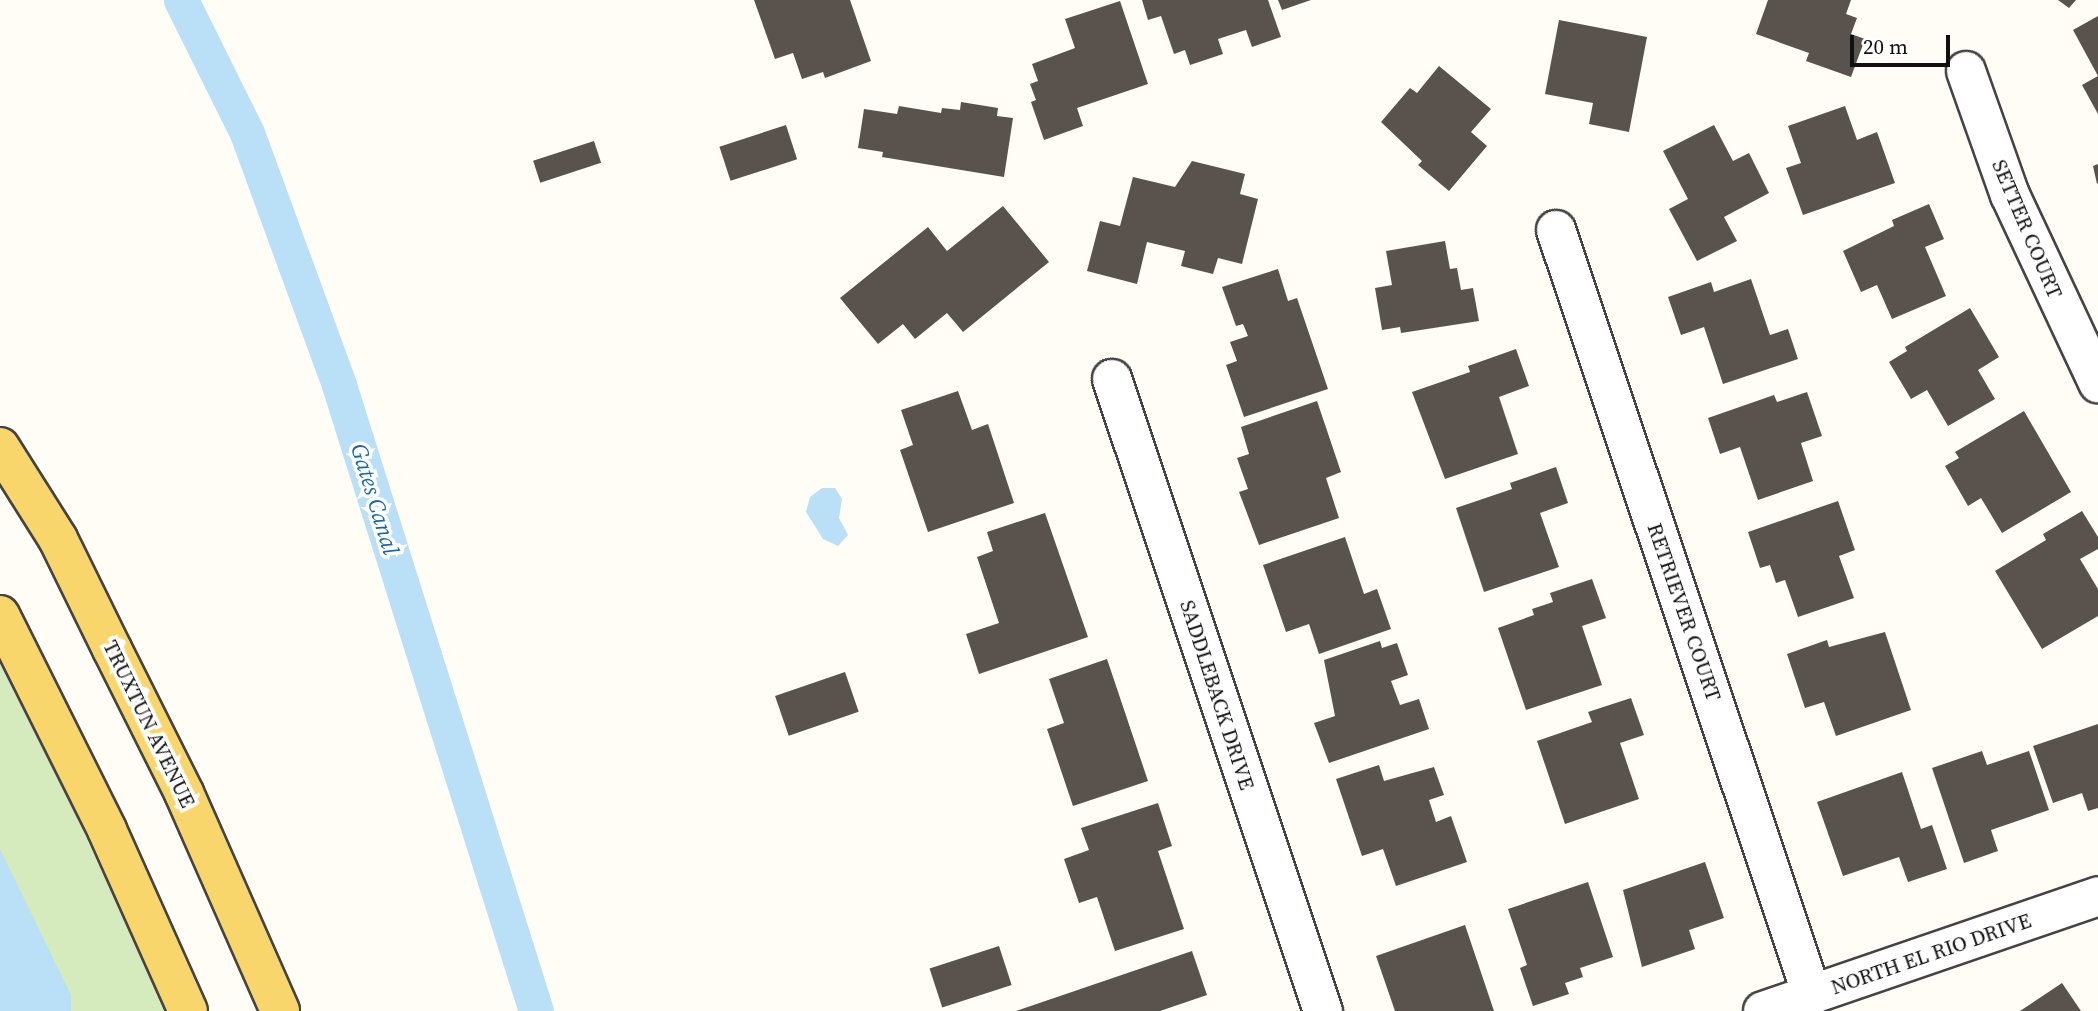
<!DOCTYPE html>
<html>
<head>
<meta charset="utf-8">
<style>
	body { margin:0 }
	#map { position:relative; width:2098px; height:1011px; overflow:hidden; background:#fffdf5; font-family:"Source Serif 4",serif }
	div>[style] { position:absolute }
	.green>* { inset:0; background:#d5ebbd }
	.water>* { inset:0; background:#b9e0f7 }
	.canal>* { height:35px; margin:-17.5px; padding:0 17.5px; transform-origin:17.5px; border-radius:17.5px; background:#b9e0f7 }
	.building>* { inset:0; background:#5a524d; transform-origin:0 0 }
	.roads { filter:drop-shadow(2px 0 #444) drop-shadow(-2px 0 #444) drop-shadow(0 2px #444) drop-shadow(0 -2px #444) }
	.minor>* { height:38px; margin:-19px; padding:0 19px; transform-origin:19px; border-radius:19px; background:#fff }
	.major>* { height:38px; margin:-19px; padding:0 19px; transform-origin:19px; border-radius:19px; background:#f9d66b }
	span { translate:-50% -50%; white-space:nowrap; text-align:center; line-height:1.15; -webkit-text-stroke:7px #fff; paint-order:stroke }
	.street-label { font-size:21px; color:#111 }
	.water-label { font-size:23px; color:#1768a6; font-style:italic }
	.scale { position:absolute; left:1850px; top:35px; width:100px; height:32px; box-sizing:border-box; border:4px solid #111; border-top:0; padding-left:9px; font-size:21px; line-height:24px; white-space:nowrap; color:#111; -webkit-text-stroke:5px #fff; paint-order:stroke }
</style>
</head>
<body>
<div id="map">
	<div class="green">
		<div style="clip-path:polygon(0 664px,58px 776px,166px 1011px,0 1011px)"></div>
	</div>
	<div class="water">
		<div style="clip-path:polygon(822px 488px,835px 488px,842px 499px,839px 518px,848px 535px,838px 546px,823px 539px,806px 512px,810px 497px)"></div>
		<div style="clip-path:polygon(0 849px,71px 995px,71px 1011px,0 1011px)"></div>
	</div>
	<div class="canal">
		<div style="left:181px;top:0;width:148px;rotate:63.6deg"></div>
		<div style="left:247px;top:133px;width:268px;rotate:69.9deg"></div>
		<div style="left:339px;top:385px;width:656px;rotate:72.53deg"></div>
	</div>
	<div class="building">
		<div style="clip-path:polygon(754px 0,850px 0,871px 61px,825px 78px,823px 72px,802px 79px,793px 53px,775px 59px)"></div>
		<div style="clip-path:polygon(1142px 0,1268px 0,1281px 37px,1252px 47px,1246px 30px,1218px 39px,1223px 54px,1190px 65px,1185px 50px,1174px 54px,1161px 16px,1148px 20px)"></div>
		<div style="clip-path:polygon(1278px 0,1311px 0,1282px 10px)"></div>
		<div style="clip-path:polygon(1768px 0,1851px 0,1846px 14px,1857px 18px,1851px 34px,1865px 39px,1851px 77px,1806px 61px,1809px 53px,1756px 34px)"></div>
		<div style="clip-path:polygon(2058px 0,2076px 0,2069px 8px)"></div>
		<div style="clip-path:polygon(1120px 1px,1148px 84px,1077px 108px,1083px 126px,1044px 140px,1031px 102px,1036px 100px,1030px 84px,1038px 81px,1032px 64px,1075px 48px,1065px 19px)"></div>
		<div style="clip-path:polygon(2098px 16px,2098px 76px,2073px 30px)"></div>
		<div style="clip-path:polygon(1559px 20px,1647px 37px,1629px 132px,1589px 124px,1593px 103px,1545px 94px)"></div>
		<div style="clip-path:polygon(1439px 66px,1491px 109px,1471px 132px,1487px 146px,1449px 191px,1418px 165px,1422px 161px,1381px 122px,1410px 88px,1417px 93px)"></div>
		<div style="clip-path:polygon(2098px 76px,2098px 114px,2082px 85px)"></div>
		<div style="clip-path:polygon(961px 102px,998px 108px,997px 116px,1013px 118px,1004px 177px,882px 157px,883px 152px,858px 148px,864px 109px,897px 114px,899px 106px,941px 113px,942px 108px,960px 110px)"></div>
		<div style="clip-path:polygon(1845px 106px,1857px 140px,1877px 132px,1895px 183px,1803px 215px,1786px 168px,1801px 163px,1788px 126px)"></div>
		<div style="left:786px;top:125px;width:36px;height:70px;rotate:72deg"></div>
		<div style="clip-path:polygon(1714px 125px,1733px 161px,1749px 153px,1769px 193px,1724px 217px,1737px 241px,1697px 261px,1669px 209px,1688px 199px,1663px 151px)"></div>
		<div style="left:594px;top:141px;width:23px;height:64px;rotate:72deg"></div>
		<div style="clip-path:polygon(1192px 161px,1245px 174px,1240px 194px,1258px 199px,1242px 264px,1218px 258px,1213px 274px,1181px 266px,1185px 251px,1147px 242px,1137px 284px,1087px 271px,1100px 221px,1120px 226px,1133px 177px,1175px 187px)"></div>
		<div style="clip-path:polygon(2098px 164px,2098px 183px,2097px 184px,2093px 166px)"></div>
		<div style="clip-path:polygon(1929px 204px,1944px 239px,1925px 247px,1946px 296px,1892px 319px,1877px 285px,1861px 292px,1843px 251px,1894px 226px,1892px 220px)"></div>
		<div style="clip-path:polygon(1003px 206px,1049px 262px,963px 332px,947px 313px,915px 339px,903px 324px,878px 344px,840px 298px,928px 227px,947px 251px)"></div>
		<div style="clip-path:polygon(1445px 241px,1450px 269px,1457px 268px,1461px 290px,1473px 288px,1479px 321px,1401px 333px,1400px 327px,1382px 330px,1375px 288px,1392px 285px,1386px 251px)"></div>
		<div style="clip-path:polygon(1278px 269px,1288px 301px,1297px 298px,1328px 389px,1244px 417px,1226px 365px,1237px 361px,1230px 342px,1248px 336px,1243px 324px,1236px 326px,1222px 287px)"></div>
		<div style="clip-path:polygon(1751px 279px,1770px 335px,1788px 329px,1798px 359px,1723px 384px,1704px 327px,1681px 335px,1668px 297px,1711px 282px,1714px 292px)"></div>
		<div style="clip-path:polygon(1970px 308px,1999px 357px,1978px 370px,1995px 399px,1948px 426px,1927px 390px,1911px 399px,1889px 362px,1907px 351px,1905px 347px)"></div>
		<div style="clip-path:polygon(1516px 349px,1529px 386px,1499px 397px,1518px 454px,1445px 479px,1412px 392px,1470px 372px,1468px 366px)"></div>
		<div style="clip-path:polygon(958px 391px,972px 430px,988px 424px,1014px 503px,928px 532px,900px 450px,913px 445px,901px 410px)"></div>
		<div style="clip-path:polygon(1807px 392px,1822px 436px,1801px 443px,1813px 481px,1758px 500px,1740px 447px,1720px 454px,1708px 418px,1774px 395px,1777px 402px)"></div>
		<div style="clip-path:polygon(1317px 401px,1341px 472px,1326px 478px,1339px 518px,1259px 545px,1239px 492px,1248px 489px,1237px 458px,1249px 454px,1241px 427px)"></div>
		<div style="clip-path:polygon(2024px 411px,2071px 492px,2002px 533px,1981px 498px,1968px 506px,1945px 466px,1959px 458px,1955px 452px)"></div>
		<div style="clip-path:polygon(1556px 467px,1568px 503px,1540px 513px,1559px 567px,1484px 592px,1456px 508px,1512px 489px,1510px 483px)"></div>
		<div style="clip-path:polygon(1838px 501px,1855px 550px,1839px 556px,1854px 598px,1798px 617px,1785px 580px,1776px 583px,1770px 565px,1760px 568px,1748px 532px)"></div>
		<div style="clip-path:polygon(2082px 511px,2098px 537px,2098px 549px,2080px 559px,2098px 589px,2098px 616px,2042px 649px,1995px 571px,2046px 540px,2043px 534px)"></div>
		<div style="clip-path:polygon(1045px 513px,1088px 637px,979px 674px,966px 634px,999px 623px,977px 557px,993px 551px,987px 532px)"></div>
		<div style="clip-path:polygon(1345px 537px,1364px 594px,1377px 589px,1391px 629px,1319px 654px,1309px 624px,1286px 632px,1263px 565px)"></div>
		<div style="clip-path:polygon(1592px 579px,1606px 618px,1582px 626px,1602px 685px,1526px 710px,1498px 628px,1534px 615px,1532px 609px,1553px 602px,1550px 593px)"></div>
		<div style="clip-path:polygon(1885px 632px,1911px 710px,1836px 736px,1824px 702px,1805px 708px,1787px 654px,1827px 640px,1829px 647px)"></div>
		<div style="clip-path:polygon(1380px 641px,1382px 648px,1397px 643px,1408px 675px,1391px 681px,1400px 705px,1419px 699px,1429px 729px,1329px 763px,1314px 723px,1335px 716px,1324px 660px)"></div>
		<div style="clip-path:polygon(1107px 659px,1148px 781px,1073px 806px,1047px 729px,1064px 723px,1049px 679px)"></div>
		<div style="left:845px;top:672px;width:42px;height:74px;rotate:71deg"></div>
		<div style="clip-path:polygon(1631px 698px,1644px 735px,1620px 743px,1639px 799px,1565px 824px,1537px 741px,1592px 722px,1588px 712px)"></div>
		<div style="clip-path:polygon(2098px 724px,2098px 808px,2088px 811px,2082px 793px,2053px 803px,2033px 746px)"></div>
		<div style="clip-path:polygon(1982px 751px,1987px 765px,2029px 751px,2049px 810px,1991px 830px,1998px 851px,1964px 863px,1932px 768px)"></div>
		<div style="clip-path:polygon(1379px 765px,1384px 781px,1434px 767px,1444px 795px,1429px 800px,1436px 822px,1451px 816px,1467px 862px,1396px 886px,1383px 849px,1362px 856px,1336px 779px)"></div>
		<div style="clip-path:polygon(1902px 772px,1921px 829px,1932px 825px,1947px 869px,1908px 882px,1899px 857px,1843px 876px,1817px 802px)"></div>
		<div style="clip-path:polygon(1158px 803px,1172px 846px,1158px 851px,1184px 929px,1115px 951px,1097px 897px,1079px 903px,1064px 859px,1089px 850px,1081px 828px)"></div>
		<div style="clip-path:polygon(1705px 862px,1724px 918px,1689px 930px,1695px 949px,1642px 967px,1623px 890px)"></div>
		<div style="clip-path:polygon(1588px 882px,1613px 957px,1580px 968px,1583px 977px,1565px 983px,1569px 994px,1533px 1006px,1520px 968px,1527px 965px,1508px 909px)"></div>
		<div style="clip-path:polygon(1465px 925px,1494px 1011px,1395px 1011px,1376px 956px)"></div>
		<div style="left:999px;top:946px;width:41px;height:73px;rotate:72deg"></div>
		<div style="clip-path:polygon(1192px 951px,1207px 995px,1160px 1011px,1016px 1011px)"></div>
		<div style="clip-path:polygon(2062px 983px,2081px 1011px,2020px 1011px)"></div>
	</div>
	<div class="roads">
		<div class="minor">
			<div style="left:1966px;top:71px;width:132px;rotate:70.5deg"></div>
			<div style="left:2010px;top:195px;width:208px;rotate:64.9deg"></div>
			<div style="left:1556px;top:230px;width:807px;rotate:71.5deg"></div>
			<div style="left:1112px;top:379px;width:666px;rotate:71.54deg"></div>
			<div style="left:1763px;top:1011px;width:354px;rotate:-18.9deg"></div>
		</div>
		<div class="major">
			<div style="left:0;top:447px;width:109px;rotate:57.8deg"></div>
			<div style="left:58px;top:539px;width:123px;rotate:63.9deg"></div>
			<div style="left:112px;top:649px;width:161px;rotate:63.4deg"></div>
			<div style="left:184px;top:793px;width:238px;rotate:66.2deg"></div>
			<div style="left:0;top:615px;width:240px;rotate:63.5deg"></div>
			<div style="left:107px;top:830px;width:198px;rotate:65.9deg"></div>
		</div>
	</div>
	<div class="street-label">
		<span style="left:2027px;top:229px;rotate:67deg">SETTER COURT</span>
		<span style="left:1684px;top:612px;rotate:71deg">RETRIEVER COURT</span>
		<span style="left:1217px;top:695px;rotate:72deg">SADDLEBACK DRIVE</span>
		<span style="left:149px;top:724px;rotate:64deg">TRUXTUN AVENUE</span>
		<span style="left:1931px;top:954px;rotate:-19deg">NORTH EL RIO DRIVE</span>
	</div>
	<div class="water-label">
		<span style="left:375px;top:499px;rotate:73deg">Gates Canal</span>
	</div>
	<div class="scale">20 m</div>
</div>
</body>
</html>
